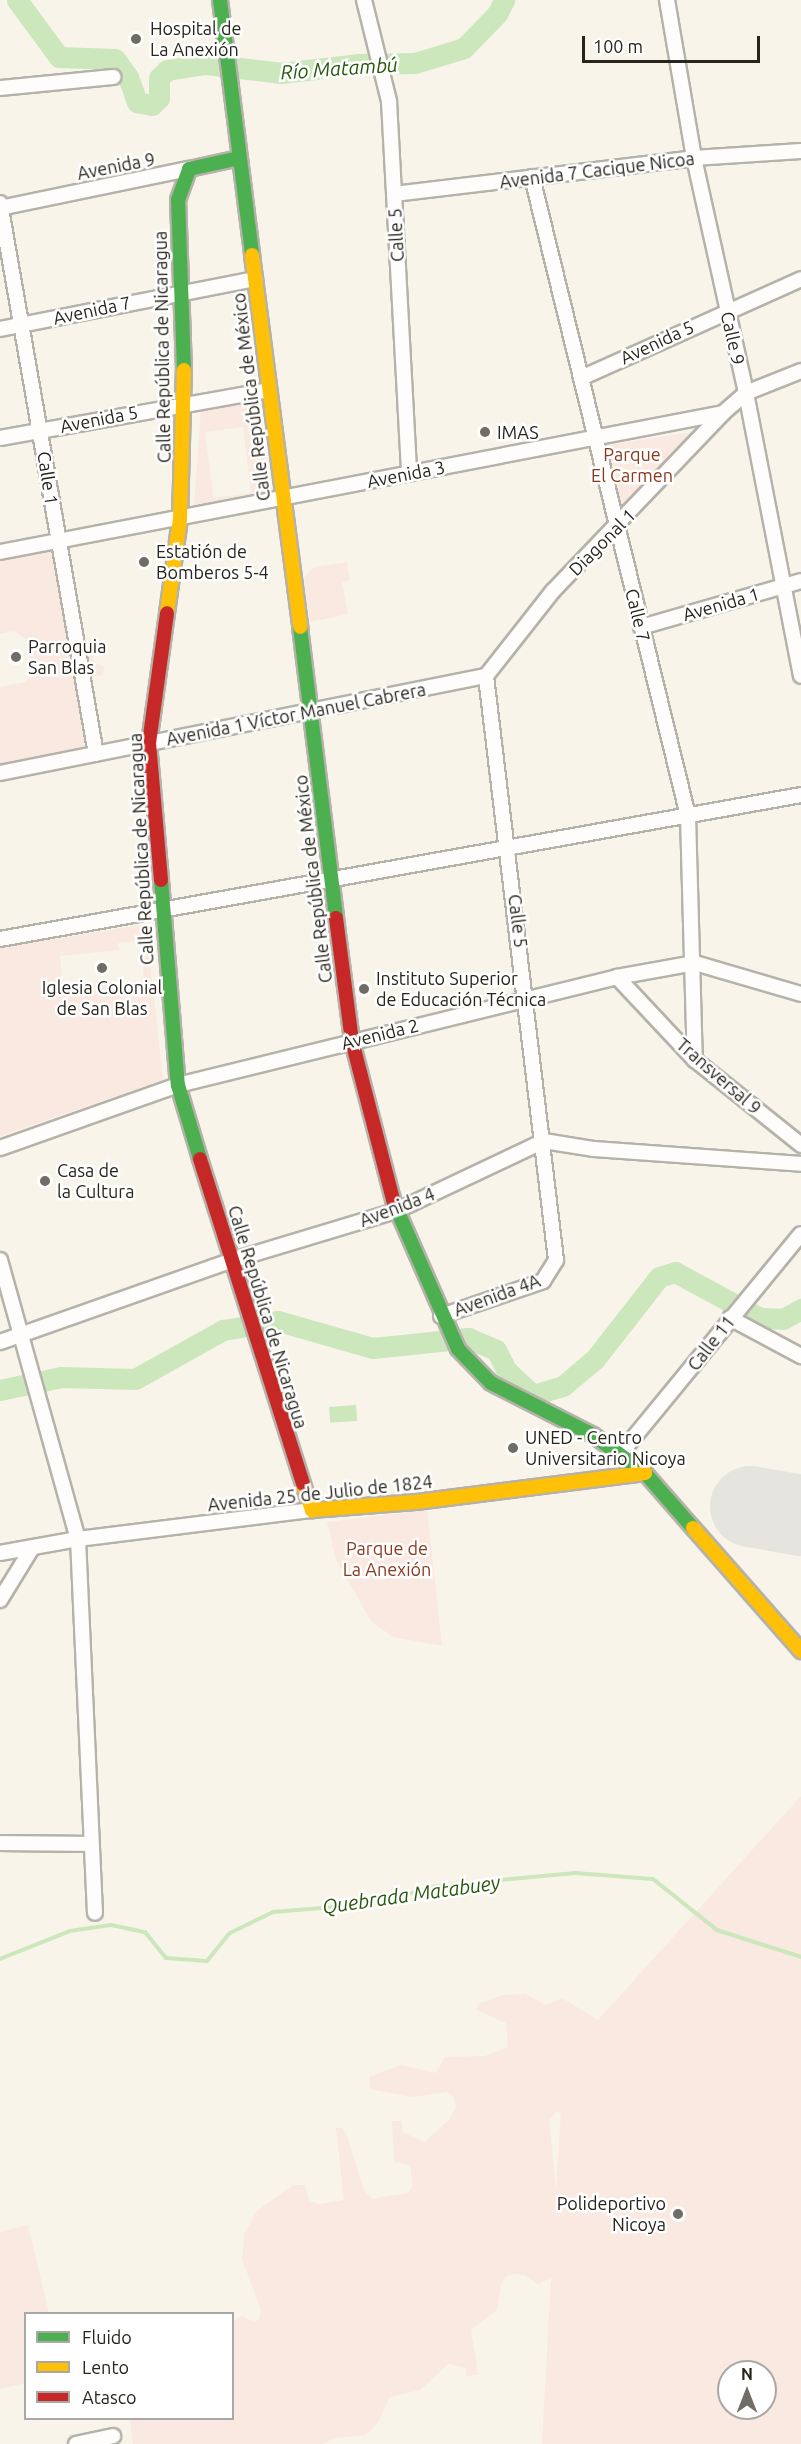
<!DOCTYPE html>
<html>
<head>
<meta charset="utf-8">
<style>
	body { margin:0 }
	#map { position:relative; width:801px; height:2444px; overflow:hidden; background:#f8f4ea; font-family:Ubuntu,sans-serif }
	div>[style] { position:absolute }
	.green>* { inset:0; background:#f9e9e0 }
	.water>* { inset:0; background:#cce7bc; transform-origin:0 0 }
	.stream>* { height:4px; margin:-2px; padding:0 2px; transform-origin:2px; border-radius:2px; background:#cce7bc }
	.river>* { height:21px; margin:-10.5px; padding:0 10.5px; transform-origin:10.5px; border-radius:10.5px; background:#cce7bc }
	.runway>* { height:81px; margin:-40.5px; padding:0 40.5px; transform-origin:40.5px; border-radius:40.5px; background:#e6e4de }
	.roads { filter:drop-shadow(2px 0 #b5b2aa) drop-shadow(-2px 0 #b5b2aa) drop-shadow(0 2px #b5b2aa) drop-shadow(0 -2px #b5b2aa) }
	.street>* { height:14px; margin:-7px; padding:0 7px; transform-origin:7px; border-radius:7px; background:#fefdfc }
	.fast>* { height:14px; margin:-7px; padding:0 7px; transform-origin:7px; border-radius:7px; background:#4caf50 }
	.slow>* { height:14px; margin:-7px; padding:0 7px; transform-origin:7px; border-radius:7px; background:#ffc107 }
	.jam>* { height:14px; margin:-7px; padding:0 7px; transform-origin:7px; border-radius:7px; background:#c62828 }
	.dots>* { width:16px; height:16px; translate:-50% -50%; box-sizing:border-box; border:3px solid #fff; border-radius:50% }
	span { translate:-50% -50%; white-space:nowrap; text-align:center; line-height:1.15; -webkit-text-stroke:5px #fff; paint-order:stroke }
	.poi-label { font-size:18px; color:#28251c }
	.left { translate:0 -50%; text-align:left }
	.right { translate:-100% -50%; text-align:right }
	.street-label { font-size:18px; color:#28251c }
	.park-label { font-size:18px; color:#8a391e }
	.water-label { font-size:20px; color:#27580a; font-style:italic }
	.legend { position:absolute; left:24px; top:2312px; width:210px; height:108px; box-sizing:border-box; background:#fff; border:2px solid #a9a8a4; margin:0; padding:8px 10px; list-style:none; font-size:18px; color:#28251c }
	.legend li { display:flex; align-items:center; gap:12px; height:30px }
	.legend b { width:30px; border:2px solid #a9a8a4 }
	.north { position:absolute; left:717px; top:2360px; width:60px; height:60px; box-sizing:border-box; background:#fff; border:2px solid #a9a8a4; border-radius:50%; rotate:0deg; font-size:16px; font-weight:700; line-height:24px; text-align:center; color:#28251c }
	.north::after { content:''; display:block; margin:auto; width:21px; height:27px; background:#716d64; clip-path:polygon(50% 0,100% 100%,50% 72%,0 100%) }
	.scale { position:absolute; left:582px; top:36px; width:178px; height:27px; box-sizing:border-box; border:3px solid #28251c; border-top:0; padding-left:8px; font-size:18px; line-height:21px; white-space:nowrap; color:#28251c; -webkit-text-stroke:4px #fff; paint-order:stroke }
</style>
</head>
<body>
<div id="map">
	<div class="green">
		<div style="clip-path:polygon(evenodd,260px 402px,272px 491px,194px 505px,201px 411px,260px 402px,243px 427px,251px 493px,213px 498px,205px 432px,243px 427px)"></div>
		<div style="clip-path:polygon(699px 431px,621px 507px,603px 446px)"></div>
		<div style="clip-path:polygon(52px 550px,85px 747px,0 766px,0 687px,25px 682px,33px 674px,27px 640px,14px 631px,0 634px,0 559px)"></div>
		<div style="clip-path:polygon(347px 562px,350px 580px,342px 582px,348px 614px,310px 622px,304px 577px,315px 567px)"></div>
		<div style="clip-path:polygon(95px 638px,93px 663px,104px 666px,103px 675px,88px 677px,82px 641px)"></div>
		<div style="clip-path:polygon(evenodd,146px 924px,163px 1080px,0 1136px,0 948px,146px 924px,141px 941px,144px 981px,63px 988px,60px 956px,119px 950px,118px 943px,141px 941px)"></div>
		<div style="clip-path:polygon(427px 1510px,442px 1646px,393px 1637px,371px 1621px,336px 1560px,327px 1522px)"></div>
		<div style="clip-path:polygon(evenodd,801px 1796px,801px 2444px,542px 2444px,551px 2278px,538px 2284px,524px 2275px,515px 2274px,506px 2276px,501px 2285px,497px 2310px,471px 2330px,478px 2375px,466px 2376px,466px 2368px,448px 2364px,420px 2390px,389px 2397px,379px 2421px,366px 2435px,335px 2438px,323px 2444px,133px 2444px,130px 2419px,232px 2418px,233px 2321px,242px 2316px,254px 2322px,259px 2320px,261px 2310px,242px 2259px,245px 2233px,257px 2211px,293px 2185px,305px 2185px,309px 2201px,319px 2204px,344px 2200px,336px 2128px,342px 2128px,347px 2136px,364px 2190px,372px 2199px,408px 2193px,413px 2186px,410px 2165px,394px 2162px,392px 2121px,401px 2121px,403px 2132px,424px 2142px,449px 2120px,456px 2107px,454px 2097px,447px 2092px,412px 2097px,370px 2089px,369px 2077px,401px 2065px,436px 2073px,445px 2057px,485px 2056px,508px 2047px,506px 2023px,476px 2010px,480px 2003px,503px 1995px,525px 1994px,546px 2005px,562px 1998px,598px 2020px,801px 1796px,557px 2112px,561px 2113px,556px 2190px,549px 2119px,557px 2112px,801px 1796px,729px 2372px,765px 2372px,765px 2408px,729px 2408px,729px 2372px)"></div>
		<div style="clip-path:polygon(28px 2225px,49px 2313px,26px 2314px,25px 2383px,0 2389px,0 2232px)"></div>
	</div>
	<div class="water">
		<div style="left:356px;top:1405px;width:16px;height:27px;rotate:86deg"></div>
	</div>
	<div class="stream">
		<div style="left:0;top:1959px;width:75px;rotate:-21.8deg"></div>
		<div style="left:70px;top:1931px;width:41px;rotate:-8.3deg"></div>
		<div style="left:111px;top:1925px;width:35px;rotate:12deg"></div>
		<div style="left:145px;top:1932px;width:33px;rotate:51deg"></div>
		<div style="left:166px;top:1958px;width:41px;rotate:4.2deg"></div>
		<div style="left:207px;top:1961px;width:36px;rotate:-51deg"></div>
		<div style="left:230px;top:1933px;width:48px;rotate:-26deg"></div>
		<div style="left:273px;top:1912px;width:98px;rotate:-4.7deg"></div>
		<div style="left:371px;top:1904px;width:68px;rotate:-15.3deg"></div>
		<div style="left:437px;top:1886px;width:139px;rotate:-5.4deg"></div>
		<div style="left:575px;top:1873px;width:78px;rotate:4.4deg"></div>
		<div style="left:653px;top:1879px;width:82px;rotate:38.6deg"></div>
		<div style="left:717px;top:1930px;width:88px;rotate:17.8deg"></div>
	</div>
	<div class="river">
		<div style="left:17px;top:0;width:71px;rotate:53.6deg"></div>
		<div style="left:59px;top:57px;width:56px;rotate:2deg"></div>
		<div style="left:115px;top:59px;width:22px;rotate:54deg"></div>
		<div style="left:128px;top:77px;width:27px;rotate:70deg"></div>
		<div style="left:137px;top:102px;width:15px;rotate:11deg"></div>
		<div style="left:152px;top:105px;width:10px;rotate:-45deg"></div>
		<div style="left:159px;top:98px;width:20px;rotate:-90deg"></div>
		<div style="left:159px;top:78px;width:11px;rotate:-45deg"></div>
		<div style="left:167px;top:70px;width:39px;rotate:-9deg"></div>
		<div style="left:206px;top:64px;width:76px;rotate:6.8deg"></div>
		<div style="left:281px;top:73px;width:79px;rotate:-6.6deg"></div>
		<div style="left:359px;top:64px;width:56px;rotate:-1deg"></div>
		<div style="left:415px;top:63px;width:51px;rotate:-17deg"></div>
		<div style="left:464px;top:48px;width:47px;rotate:-45.9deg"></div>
		<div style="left:497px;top:14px;width:16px;rotate:-63deg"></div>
		<div style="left:0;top:1390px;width:62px;rotate:-12deg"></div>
		<div style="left:61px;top:1377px;width:74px;rotate:1.5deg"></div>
		<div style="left:135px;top:1379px;width:101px;rotate:-29.1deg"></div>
		<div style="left:223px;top:1330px;width:56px;rotate:-9.3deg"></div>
		<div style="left:278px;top:1321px;width:99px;rotate:15.9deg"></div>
		<div style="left:373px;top:1348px;width:96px;rotate:-6deg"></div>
		<div style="left:468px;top:1338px;width:30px;rotate:23deg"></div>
		<div style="left:496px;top:1350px;width:22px;rotate:63deg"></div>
		<div style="left:506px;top:1370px;width:37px;rotate:43deg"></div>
		<div style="left:533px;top:1395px;width:31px;rotate:-17deg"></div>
		<div style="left:563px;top:1386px;width:42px;rotate:-40.2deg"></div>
		<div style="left:595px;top:1359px;width:104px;rotate:-52deg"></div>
		<div style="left:659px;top:1277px;width:17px;rotate:-17deg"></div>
		<div style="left:675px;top:1272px;width:97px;rotate:28.4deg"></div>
		<div style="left:760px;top:1318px;width:23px;rotate:2deg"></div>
		<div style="left:783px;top:1319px;width:21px;rotate:-29deg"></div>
	</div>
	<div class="runway">
		<div style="left:750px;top:1506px;width:52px;rotate:10deg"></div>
	</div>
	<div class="roads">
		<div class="street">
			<div style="left:364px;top:0;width:104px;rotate:76.1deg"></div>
			<div style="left:389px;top:101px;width:373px;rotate:86.9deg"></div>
			<div style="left:667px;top:0;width:160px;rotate:80.3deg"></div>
			<div style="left:694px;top:158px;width:241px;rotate:77.5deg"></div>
			<div style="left:746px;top:393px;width:288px;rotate:79deg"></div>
			<div style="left:0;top:88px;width:114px;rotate:-5.6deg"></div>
			<div style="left:532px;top:177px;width:658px;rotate:76.28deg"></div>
			<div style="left:688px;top:816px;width:244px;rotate:88.4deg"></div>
			<div style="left:394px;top:194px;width:302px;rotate:-6.8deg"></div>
			<div style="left:694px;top:158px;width:107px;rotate:-3.7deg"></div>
			<div style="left:0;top:203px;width:559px;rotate:80.12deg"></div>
			<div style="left:0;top:208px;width:193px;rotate:-11.7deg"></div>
			<div style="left:0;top:329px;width:260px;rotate:-11.1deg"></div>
			<div style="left:581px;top:378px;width:241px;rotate:-24.2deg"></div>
			<div style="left:0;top:438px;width:273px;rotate:-10.1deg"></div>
			<div style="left:0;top:552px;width:736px;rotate:-10.88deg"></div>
			<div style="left:641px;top:627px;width:166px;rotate:-16deg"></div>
			<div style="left:486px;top:676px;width:108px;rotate:-51.8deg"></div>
			<div style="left:553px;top:591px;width:246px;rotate:-46.3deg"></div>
			<div style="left:723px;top:413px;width:30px;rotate:-41deg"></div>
			<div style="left:746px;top:393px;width:59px;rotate:-21.8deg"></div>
			<div style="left:0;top:773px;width:496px;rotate:-11.3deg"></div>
			<div style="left:0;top:939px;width:814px;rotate:-10.19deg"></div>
			<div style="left:617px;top:977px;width:114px;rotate:46.8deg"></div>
			<div style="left:695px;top:1060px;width:136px;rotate:38.7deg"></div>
			<div style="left:0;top:1148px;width:189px;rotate:-19.5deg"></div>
			<div style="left:178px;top:1085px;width:452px;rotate:-13.8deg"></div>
			<div style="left:617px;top:977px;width:79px;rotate:-10.2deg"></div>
			<div style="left:695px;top:963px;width:110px;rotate:16.3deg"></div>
			<div style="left:0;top:1260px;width:290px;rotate:74.4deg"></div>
			<div style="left:78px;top:1539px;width:374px;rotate:87.4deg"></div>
			<div style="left:441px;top:1316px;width:108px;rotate:-18.9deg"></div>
			<div style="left:543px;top:1281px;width:25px;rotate:-58deg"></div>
			<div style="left:556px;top:1260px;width:588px;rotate:-96.84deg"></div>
			<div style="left:730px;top:1318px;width:81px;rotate:28.2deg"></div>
			<div style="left:0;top:1342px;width:244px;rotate:-19.4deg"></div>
			<div style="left:230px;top:1261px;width:173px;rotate:-16.8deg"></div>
			<div style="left:396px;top:1211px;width:164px;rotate:-25.3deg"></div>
			<div style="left:544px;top:1141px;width:51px;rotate:9.1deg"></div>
			<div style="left:594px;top:1149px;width:208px;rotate:4.1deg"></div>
			<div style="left:621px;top:1453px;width:283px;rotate:-50.6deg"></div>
			<div style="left:0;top:1553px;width:79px;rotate:-10.2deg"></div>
			<div style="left:78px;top:1539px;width:236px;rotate:-7.1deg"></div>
			<div style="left:0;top:1600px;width:61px;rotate:-58.4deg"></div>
			<div style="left:0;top:1843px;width:90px;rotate:0.6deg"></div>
			<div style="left:76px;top:2444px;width:38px;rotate:-12deg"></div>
		</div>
		<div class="fast">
			<div style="left:220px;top:0;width:257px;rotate:82.8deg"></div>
			<div style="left:184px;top:370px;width:170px;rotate:-92deg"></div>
			<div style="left:178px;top:200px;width:33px;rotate:-70deg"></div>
			<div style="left:189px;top:169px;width:51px;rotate:-12.4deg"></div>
			<div style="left:300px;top:627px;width:293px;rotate:82.9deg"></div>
			<div style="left:161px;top:880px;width:206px;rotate:85.3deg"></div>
			<div style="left:178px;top:1085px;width:77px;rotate:73.4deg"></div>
			<div style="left:394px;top:1203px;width:159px;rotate:66.3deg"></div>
			<div style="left:458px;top:1349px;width:47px;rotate:45.9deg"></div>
			<div style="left:491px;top:1383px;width:114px;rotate:27deg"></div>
			<div style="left:593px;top:1435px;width:64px;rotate:36.2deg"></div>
			<div style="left:645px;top:1473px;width:73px;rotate:48.9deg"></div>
		</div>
		<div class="slow">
			<div style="left:252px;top:255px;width:375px;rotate:82.6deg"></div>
			<div style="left:167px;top:613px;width:95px;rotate:-82.1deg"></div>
			<div style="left:180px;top:519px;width:149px;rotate:-88.5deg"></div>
			<div style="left:303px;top:1484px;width:28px;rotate:71deg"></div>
			<div style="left:312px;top:1510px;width:104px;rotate:-4.4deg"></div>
			<div style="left:416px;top:1502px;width:231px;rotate:-7.2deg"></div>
			<div style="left:693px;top:1528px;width:164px;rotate:48.7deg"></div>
		</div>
		<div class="jam">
			<div style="left:161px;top:880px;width:138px;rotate:-95deg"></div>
			<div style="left:149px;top:743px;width:131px;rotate:-82.1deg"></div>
			<div style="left:336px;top:918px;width:124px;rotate:82.6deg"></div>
			<div style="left:352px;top:1041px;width:167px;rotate:75.5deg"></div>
			<div style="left:200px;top:1159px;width:341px;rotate:72.4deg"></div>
		</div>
	</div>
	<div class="dots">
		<div style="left:136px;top:39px;background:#716d64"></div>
		<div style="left:485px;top:432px;background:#716d64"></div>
		<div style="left:144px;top:562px;background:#716d64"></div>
		<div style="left:16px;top:657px;background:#716d64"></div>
		<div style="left:102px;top:968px;background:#716d64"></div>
		<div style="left:364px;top:989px;background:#716d64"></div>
		<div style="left:45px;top:1181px;background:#716d64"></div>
		<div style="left:513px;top:1448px;background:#716d64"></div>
		<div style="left:678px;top:2214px;background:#716d64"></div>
	</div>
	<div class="poi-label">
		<span class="left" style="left:150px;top:39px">Hospital de<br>La Anexión</span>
		<span class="left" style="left:497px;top:432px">IMAS</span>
		<span class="left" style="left:156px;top:562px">Estatión de<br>Bomberos 5-4</span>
		<span class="left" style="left:28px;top:657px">Parroquia<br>San Blas</span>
		<span class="left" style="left:376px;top:989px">Instituto Superior<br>de Educación Técnica</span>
		<span style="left:102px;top:998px">Iglesia Colonial<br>de San Blas</span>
		<span class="left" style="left:57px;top:1181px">Casa de<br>la Cultura</span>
		<span class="left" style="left:525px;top:1448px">UNED - Centro<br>Universitario Nicoya</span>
		<span class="right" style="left:666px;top:2214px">Polideportivo<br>Nicoya</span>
	</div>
	<div class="street-label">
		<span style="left:116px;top:166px;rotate:-11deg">Avenida 9</span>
		<span style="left:597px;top:170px;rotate:-7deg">Avenida 7 Cacique Nicoa</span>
		<span style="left:396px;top:235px;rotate:-93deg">Calle 5</span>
		<span style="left:92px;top:310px;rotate:-12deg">Avenida 7</span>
		<span style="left:733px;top:338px;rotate:77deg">Calle 9</span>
		<span style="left:657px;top:342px;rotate:-25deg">Avenida 5</span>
		<span style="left:162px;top:347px;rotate:-91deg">Calle República de Nicaragua</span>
		<span style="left:251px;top:397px;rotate:-97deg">Calle República de México</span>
		<span style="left:99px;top:419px;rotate:-11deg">Avenida 5</span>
		<span style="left:406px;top:474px;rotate:-11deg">Avenida 3</span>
		<span style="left:48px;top:478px;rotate:81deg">Calle 1</span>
		<span style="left:602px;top:542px;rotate:-45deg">Diagonal 1</span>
		<span style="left:721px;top:604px;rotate:-16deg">Avenida 1</span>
		<span style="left:638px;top:615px;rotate:76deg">Calle 7</span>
		<span style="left:296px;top:714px;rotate:-11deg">Avenida 1 Víctor Manuel Cabrera</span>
		<span style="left:141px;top:849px;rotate:-93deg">Calle República de Nicaragua</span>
		<span style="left:313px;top:879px;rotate:-97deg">Calle República de México</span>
		<span style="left:518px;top:921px;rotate:83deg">Calle 5</span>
		<span style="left:380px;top:1034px;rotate:-14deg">Avenida 2</span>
		<span style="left:719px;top:1076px;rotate:41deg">Transversal 9</span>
		<span style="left:397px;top:1207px;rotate:-21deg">Avenida 4</span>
		<span style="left:497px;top:1295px;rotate:-20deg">Avenida 4A</span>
		<span style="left:268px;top:1317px;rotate:73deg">Calle República de Nicaragua</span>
		<span style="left:711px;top:1343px;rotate:-52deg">Calle 11</span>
		<span style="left:320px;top:1493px;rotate:-6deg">Avenida 25 de Julio de 1824</span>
	</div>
	<div class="park-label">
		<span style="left:632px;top:465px">Parque<br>El Carmen</span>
		<span style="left:387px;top:1559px">Parque de<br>La Anexión</span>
	</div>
	<div class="water-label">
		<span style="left:339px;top:68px;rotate:-4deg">Río Matambú</span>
		<span style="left:411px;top:1894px;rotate:-8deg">Quebrada Matabuey</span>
	</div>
	<ul class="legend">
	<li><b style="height:8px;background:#4caf50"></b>Fluido</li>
	<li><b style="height:8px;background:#ffc107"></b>Lento</li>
	<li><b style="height:8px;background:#c62828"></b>Atasco</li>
	</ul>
	<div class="north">N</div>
	<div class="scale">100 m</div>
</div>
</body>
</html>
